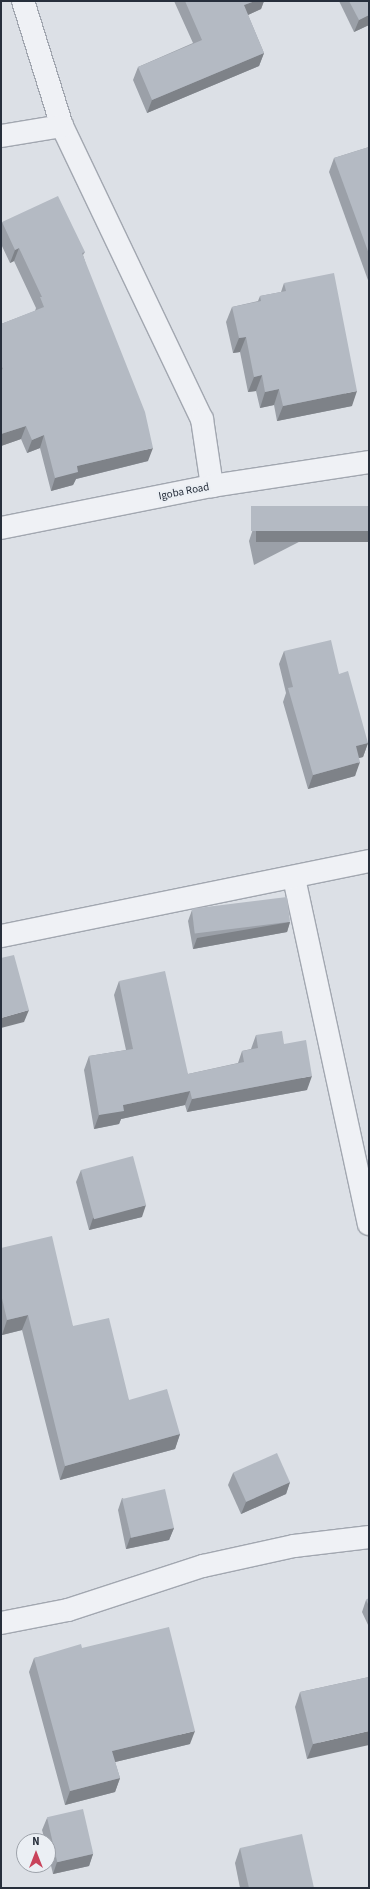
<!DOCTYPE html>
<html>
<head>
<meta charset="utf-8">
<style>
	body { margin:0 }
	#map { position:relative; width:370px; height:1889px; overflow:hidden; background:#dce0e6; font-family:"Source Sans 3",sans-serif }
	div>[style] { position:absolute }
	.roads { filter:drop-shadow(1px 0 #a2a7b0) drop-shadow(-1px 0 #a2a7b0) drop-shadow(0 1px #a2a7b0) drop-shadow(0 -1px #a2a7b0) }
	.minor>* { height:22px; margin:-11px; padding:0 11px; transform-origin:11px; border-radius:11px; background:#eff1f5 }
	.tertiary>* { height:22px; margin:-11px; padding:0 11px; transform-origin:11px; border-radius:11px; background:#eff1f5 }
	.wall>* { inset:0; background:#9ba0a8 }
	.shaded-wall>* { inset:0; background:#7e8288; transform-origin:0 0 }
	.building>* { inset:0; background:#b4bac3; transform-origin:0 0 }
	span { translate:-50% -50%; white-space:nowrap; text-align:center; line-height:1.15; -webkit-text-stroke:4px #ebeff4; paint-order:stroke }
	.street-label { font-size:11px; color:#272f3c }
	.frame { position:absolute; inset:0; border:2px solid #272f3c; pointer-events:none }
	.north { position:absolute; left:16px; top:1833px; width:40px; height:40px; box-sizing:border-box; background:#ebeff4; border:1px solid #9da2aa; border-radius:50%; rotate:0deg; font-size:11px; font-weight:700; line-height:16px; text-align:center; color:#272f3c }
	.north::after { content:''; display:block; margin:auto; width:14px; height:18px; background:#c9435b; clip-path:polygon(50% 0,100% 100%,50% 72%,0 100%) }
</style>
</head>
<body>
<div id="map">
	<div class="roads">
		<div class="minor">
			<div style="left:23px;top:1px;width:131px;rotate:72.7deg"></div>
			<div style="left:62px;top:126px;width:325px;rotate:64.5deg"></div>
			<div style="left:202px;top:419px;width:68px;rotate:81.5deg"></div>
			<div style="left:1px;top:136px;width:62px;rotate:-9.3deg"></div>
			<div style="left:294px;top:878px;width:354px;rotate:77.8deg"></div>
			<div style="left:1px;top:936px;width:376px;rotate:-11.5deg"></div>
			<div style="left:1px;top:1623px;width:68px;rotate:-11deg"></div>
			<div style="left:68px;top:1610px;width:142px;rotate:-18.1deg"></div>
			<div style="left:203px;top:1566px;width:93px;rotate:-12.4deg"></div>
			<div style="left:294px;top:1546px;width:76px;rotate:-6.8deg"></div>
		</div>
		<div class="tertiary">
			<div style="left:1px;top:528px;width:215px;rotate:-11.3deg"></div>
			<div style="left:212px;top:486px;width:159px;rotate:-8.7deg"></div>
		</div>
	</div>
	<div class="wall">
		<div style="clip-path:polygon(174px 1px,264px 1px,261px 9px,248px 15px,264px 53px,259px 66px,147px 113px,133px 80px,138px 67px,193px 43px)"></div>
		<div style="clip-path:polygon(339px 1px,369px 1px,369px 25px,354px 32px)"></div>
		<div style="clip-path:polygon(369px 147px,369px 283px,329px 172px,334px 158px)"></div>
		<div style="clip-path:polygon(2px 222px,85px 252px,83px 255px,148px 461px,76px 479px,73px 485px,51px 491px,40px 448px,27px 453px,21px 439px,1px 446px,1px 324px,35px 311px,36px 308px,14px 261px,10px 263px,1px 244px,1px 225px)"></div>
		<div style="clip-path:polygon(284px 283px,352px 406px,277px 421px,274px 405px,260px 408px,256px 391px,248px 392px,240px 352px,233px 353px,226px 322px,232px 307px,258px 301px,260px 296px,281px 292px)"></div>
		<div style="clip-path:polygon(369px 506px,254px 565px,249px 541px,253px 529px)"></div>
		<div style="clip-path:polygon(284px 651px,368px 743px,363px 757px,359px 758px,355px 776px,308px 789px,283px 702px,286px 693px,279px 664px)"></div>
		<div style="clip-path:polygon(192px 910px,290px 922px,287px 932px,193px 949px,188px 921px)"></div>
		<div style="clip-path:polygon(119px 981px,188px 1074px,238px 1063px,242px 1051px,251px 1049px,256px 1035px,284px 1044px,307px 1090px,187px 1112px,185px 1105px,121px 1119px,119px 1124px,94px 1129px,84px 1070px,89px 1056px,126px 1050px,114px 995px)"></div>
		<div style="clip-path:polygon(81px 1170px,142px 1217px,89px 1230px,76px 1182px)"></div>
		<div style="clip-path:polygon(1px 1248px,73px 1326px,129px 1400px,180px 1434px,175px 1449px,60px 1480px,22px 1330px,2px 1335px,1px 1331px)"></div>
		<div style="clip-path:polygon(233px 1473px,290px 1482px,286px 1494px,241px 1514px,228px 1485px)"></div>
		<div style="clip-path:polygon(122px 1498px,174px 1528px,169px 1540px,126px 1549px,118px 1510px)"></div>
		<div style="clip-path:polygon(369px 1598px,369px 1627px,362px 1612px,366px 1600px)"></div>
		<div style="clip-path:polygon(82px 1648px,190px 1744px,115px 1762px,120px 1778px,115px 1792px,65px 1805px,29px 1672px,34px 1658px)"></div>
		<div style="clip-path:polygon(369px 1677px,307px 1759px,295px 1707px,300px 1692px)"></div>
		<div style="clip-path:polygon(47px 1818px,93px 1854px,89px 1866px,53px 1874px,48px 1853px,48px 1841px,45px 1841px,42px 1830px)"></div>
		<div style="clip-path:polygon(240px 1848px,314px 1888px,240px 1888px,235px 1863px)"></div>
	</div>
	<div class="shaded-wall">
		<div style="clip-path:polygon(255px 1px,264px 1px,261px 9px,239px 19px,244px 5px)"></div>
		<div style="clip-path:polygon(369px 15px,369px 25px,354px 32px,359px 20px)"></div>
		<div style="clip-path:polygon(264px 53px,259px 66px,147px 113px,152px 100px)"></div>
		<div style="clip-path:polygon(19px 248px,14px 261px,10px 263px,15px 250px)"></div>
		<div style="clip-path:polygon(246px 337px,240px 352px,233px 353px,239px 338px)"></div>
		<div style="clip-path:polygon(262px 375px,256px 391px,248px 392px,254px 377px)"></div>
		<div style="clip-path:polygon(279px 389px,274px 405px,260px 408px,265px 392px)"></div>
		<div style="clip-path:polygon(357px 391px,352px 406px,277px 421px,283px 406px)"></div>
		<div style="clip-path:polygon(26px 426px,21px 439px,1px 446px,1px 434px)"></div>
		<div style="clip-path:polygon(44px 435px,40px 448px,27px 453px,32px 440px)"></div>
		<div style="clip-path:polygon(153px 448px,148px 461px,76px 479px,73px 485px,51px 491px,55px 478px,77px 466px)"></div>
		<div style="left:369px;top:531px;width:11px;height:113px;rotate:90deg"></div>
		<div style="clip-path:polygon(368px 743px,363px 757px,351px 760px,356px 746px)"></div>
		<div style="clip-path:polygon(360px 762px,355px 776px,308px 789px,313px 775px)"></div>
		<div style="clip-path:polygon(290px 922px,287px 932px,193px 949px,197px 938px)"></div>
		<div style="clip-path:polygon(29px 1010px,24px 1022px,1px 1028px,1px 1018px)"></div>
		<div style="clip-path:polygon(312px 1076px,307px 1090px,187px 1112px,192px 1099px)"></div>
		<div style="clip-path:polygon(190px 1091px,185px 1105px,121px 1119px,119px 1124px,94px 1129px,99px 1115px,123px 1105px)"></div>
		<div style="clip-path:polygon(146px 1205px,142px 1217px,89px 1230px,93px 1218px)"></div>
		<div style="clip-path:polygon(28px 1315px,22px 1330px,2px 1335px,7px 1320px)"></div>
		<div style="clip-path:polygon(180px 1434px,175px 1449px,60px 1480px,65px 1466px)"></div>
		<div style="clip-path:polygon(290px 1482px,286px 1494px,241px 1514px,246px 1502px)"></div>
		<div style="clip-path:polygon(174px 1528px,169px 1540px,126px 1549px,130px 1538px)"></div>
		<div style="clip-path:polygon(195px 1731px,190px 1744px,107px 1764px,112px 1751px)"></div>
		<div style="clip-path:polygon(369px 1731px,369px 1745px,307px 1759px,313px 1744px)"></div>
		<div style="clip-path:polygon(120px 1778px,115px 1792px,65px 1805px,70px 1791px)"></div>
		<div style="clip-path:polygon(93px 1854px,89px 1866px,53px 1874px,57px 1862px)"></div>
	</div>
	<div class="building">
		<div style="clip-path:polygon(185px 1px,255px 1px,244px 5px,264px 53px,152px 100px,138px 67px,202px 40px)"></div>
		<div style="clip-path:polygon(349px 1px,369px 1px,369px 15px,359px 20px)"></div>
		<div style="clip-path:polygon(369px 147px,369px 254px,334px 158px)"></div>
		<div style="clip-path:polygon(58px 196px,85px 252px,82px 253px,145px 412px,153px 448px,77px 466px,78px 472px,55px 478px,44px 435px,32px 440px,26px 426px,1px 434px,1px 370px,3px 369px,1px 365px,1px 324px,44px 307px,40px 297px,42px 297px,19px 248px,15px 250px,2px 222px)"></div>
		<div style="clip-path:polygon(334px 273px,357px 391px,283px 406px,279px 389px,265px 392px,262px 375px,254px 377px,246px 337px,239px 338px,232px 307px,261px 301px,260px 296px,286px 291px,284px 283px)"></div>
		<div style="left:369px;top:506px;width:25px;height:118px;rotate:90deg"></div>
		<div style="clip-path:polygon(331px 640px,339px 674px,348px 671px,368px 743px,356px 746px,360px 762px,313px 775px,288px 688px,293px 687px,284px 651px)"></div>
		<div style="left:287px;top:897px;width:25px;height:96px;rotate:83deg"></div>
		<div style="clip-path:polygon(14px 955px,29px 1010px,1px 1018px,1px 958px)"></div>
		<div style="clip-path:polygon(165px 971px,188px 1074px,244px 1062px,242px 1051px,258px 1048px,256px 1035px,282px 1031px,284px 1044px,306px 1040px,312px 1076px,192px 1099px,190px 1091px,123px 1105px,124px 1111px,99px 1115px,89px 1056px,133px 1049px,119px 981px)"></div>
		<div style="left:133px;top:1156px;width:51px;height:54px;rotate:75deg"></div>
		<div style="clip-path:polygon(52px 1236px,73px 1326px,109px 1318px,129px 1400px,167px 1389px,180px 1434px,65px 1466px,28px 1315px,7px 1320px,1px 1294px,1px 1248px)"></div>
		<div style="left:277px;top:1453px;width:32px;height:48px;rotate:66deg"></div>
		<div style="left:165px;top:1489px;width:40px;height:44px;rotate:77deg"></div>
		<div style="clip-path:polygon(369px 1598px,369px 1606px,366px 1600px)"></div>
		<div style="clip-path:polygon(169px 1627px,195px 1731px,112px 1751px,120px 1778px,70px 1791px,34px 1658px,81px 1644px,82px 1648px)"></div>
		<div style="clip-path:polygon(369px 1677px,369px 1731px,313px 1744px,300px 1692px)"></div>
		<div style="left:83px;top:1809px;width:46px;height:37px;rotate:77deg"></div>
		<div style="clip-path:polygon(302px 1834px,314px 1888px,249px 1888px,240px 1848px)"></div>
	</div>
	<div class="street-label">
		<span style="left:184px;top:492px;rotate:-11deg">Igoba Road</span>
	</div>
	<div class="frame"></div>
	<div class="north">N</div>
</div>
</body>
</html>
